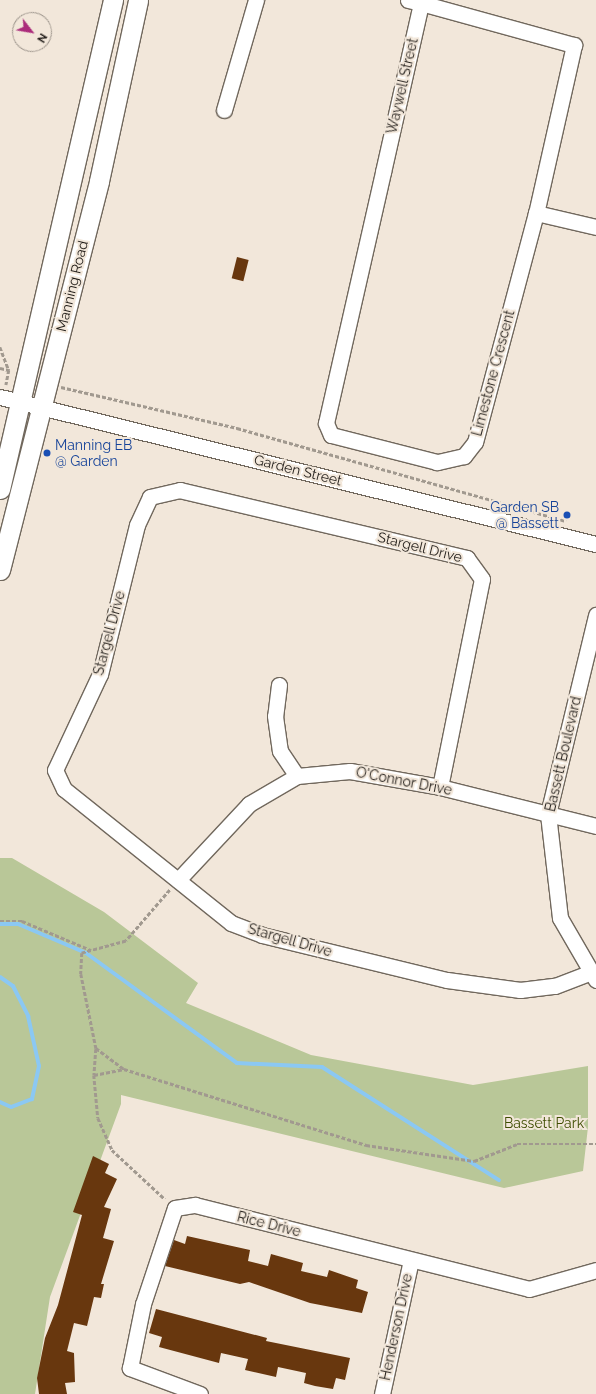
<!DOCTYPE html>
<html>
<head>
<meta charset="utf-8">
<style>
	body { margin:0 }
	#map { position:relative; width:596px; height:1394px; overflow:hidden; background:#f2e7da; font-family:Raleway,sans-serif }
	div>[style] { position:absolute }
	.green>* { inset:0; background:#b9c798 }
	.stream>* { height:4px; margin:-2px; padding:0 2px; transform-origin:2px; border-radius:2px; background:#8bc8f3 }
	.building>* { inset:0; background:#68370e; transform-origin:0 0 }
	.path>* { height:2.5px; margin-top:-1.25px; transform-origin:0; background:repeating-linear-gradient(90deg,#a1998f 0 4px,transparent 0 6px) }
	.roads { filter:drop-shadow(1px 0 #71685d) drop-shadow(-1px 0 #71685d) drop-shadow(0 1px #71685d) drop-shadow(0 -1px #71685d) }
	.minor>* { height:15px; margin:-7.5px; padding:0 7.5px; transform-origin:7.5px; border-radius:7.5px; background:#fff }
	.major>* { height:19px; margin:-9.5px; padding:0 9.5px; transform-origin:9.5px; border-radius:9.5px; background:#fff }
	.dots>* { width:11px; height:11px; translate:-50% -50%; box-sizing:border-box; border:2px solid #f2e7da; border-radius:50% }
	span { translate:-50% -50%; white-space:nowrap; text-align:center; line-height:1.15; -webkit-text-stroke:4px #f2e7da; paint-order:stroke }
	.street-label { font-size:14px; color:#211d19 }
	.transit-label { font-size:14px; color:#164399 }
	.left { translate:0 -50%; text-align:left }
	.right { translate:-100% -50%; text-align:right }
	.park-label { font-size:14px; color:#3e4d01 }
	.north { position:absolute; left:12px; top:12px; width:40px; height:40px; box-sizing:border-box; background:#f2e7da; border:1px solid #9e968d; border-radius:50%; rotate:121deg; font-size:11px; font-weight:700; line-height:16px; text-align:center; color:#211d19 }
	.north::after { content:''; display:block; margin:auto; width:14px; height:18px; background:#ab2c7b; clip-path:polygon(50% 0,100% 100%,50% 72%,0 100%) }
</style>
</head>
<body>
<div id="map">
	<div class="green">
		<div style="clip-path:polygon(0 858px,12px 858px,104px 912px,198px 983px,186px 1003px,311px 1055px,473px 1085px,588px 1066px,588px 1127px,583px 1171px,504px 1188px,121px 1095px,121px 1104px,50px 1297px,35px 1394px,0 1394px)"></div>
	</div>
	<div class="stream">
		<div style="left:0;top:924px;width:18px"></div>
		<div style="left:18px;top:924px;width:74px;rotate:23.1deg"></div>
		<div style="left:86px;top:953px;width:187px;rotate:36.1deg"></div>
		<div style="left:237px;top:1063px;width:85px;rotate:2.7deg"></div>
		<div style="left:322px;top:1067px;width:210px;rotate:32.6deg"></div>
		<div style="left:0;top:977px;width:16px;rotate:35deg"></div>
		<div style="left:13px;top:986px;width:34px;rotate:63deg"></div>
		<div style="left:28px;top:1016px;width:51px;rotate:77.6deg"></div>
		<div style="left:39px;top:1066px;width:34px;rotate:102deg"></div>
		<div style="left:32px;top:1099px;width:22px;rotate:159deg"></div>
		<div style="left:11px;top:1107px;width:12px;rotate:-156deg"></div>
	</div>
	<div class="building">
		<div style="left:237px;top:257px;width:12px;height:22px;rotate:14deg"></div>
		<div style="clip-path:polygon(93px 1156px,109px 1164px,105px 1173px,117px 1179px,104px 1207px,111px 1209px,103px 1238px,114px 1241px,101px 1284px,104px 1284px,101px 1298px,94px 1297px,87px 1326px,74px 1323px,67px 1351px,74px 1353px,75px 1382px,65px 1383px,67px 1394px,39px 1394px,37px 1378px,45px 1338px,58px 1305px,82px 1215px,73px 1212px)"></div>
		<div style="clip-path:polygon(187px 1236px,250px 1250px,248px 1261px,268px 1266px,271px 1254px,303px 1263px,301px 1271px,327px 1277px,329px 1270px,358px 1280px,356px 1288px,368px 1292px,362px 1313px,310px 1303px,249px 1282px,240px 1284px,165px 1266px,174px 1240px,185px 1244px)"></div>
		<div style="clip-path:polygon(156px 1309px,267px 1338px,266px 1341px,350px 1358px,345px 1380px,336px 1378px,333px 1389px,315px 1386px,304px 1383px,306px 1373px,278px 1367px,276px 1377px,245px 1370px,248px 1359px,221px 1353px,219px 1363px,159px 1347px,162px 1337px,149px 1333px)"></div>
	</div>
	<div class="path">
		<div style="left:0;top:347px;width:25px;rotate:69deg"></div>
		<div style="left:9px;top:370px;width:15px;rotate:101deg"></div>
		<div style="left:0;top:368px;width:9px;rotate:13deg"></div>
		<div style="left:61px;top:387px;width:181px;rotate:13.1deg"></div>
		<div style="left:237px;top:428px;width:342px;rotate:15.8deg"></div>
		<div style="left:170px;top:890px;width:67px;rotate:130.8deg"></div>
		<div style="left:126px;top:941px;width:46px;rotate:164.7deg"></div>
		<div style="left:82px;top:953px;width:21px;rotate:93deg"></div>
		<div style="left:81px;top:974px;width:76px;rotate:78.5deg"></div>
		<div style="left:96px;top:1048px;width:35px;rotate:37deg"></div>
		<div style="left:124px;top:1069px;width:254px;rotate:17.4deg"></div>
		<div style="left:366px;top:1145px;width:109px;rotate:8.4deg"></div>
		<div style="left:474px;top:1161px;width:46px;rotate:-21.6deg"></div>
		<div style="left:517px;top:1144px;width:79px"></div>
		<div style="left:0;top:921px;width:22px"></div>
		<div style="left:22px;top:921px;width:75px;rotate:22.8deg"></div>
		<div style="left:96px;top:1049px;width:26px;rotate:94deg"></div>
		<div style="left:94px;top:1075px;width:43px;rotate:84.7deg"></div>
		<div style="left:98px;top:1118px;width:35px;rotate:66deg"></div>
		<div style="left:112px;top:1150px;width:72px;rotate:42.8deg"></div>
		<div style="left:94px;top:1075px;width:31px;rotate:-11deg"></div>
	</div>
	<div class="roads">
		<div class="minor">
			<div style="left:408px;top:0;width:13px;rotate:13deg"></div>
			<div style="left:421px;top:3px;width:159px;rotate:15.4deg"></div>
			<div style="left:574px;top:45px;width:172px;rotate:102.7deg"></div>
			<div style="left:536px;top:213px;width:237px;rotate:104.9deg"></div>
			<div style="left:475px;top:442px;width:18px;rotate:128deg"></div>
			<div style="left:464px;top:456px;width:28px;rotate:167deg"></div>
			<div style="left:437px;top:462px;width:109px;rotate:-165.7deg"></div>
			<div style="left:331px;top:435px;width:13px;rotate:-113deg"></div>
			<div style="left:326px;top:423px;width:257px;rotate:-77.2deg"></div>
			<div style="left:383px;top:172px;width:173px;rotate:-77.3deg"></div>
			<div style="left:421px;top:3px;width:3px;rotate:-72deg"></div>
			<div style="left:224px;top:110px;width:115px;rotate:-73.8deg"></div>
			<div style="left:536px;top:213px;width:62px;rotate:13.1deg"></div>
			<div style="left:0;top:397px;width:614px;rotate:13.86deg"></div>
			<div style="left:279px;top:685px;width:31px;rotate:97deg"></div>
			<div style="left:275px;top:716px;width:35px;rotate:82deg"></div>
			<div style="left:280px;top:751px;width:30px;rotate:56deg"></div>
			<div style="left:440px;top:787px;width:212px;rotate:-78.6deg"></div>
			<div style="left:482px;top:579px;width:26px;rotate:-126deg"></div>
			<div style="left:467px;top:558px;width:295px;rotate:-166.7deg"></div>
			<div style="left:180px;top:490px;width:31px;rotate:167deg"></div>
			<div style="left:150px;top:497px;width:31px;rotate:115deg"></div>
			<div style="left:137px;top:525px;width:154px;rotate:103.9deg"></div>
			<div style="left:100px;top:674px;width:106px;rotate:115.1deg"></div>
			<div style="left:55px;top:770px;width:21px;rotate:65deg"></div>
			<div style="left:64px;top:789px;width:214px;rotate:38.7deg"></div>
			<div style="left:231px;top:923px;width:33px;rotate:21deg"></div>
			<div style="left:262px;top:935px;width:190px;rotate:13.7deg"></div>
			<div style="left:447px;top:980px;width:74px;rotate:7.8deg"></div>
			<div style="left:520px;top:990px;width:35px;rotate:-7deg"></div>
			<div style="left:555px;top:986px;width:39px;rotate:-21deg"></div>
			<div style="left:178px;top:880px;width:104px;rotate:-46.9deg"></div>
			<div style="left:249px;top:804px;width:56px;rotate:-30.3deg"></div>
			<div style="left:297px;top:776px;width:53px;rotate:-5.4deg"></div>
			<div style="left:350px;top:771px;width:91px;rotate:10.1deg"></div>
			<div style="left:440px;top:787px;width:161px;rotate:14deg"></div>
			<div style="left:596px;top:980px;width:72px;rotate:-120.1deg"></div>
			<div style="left:560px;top:918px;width:105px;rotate:-96.6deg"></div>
			<div style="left:548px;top:814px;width:205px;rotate:-76.4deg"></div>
			<div style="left:200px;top:1394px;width:75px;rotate:-159.6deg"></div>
			<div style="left:130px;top:1368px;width:65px;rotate:-78.5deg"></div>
			<div style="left:143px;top:1304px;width:101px;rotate:-71.6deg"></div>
			<div style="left:175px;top:1208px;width:20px;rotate:-9deg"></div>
			<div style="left:195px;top:1205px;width:344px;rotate:14.1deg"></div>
			<div style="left:529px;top:1289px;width:70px;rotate:-15.8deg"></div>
			<div style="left:382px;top:1394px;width:137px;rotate:-77.8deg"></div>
		</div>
		<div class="major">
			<div style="left:0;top:489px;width:502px;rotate:-76.99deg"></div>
			<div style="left:0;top:570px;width:401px;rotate:-75.7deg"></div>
			<div style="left:99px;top:181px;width:185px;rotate:-77.8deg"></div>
		</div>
	</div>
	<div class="dots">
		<div style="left:47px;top:453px;background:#1a4fb4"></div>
		<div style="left:567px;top:515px;background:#1a4fb4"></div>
	</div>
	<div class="street-label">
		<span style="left:402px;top:86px;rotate:-77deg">Waywell Street</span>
		<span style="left:72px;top:286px;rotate:-76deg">Manning Road</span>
		<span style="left:493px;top:373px;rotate:-75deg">Limestone Crescent</span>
		<span style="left:298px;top:470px;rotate:14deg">Garden Street</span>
		<span style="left:420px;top:547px;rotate:14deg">Stargell Drive</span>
		<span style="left:109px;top:633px;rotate:-75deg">Stargell Drive</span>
		<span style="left:563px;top:754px;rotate:-77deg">Bassett Boulevard</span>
		<span style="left:404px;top:781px;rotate:11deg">O'Connor Drive</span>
		<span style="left:290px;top:940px;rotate:16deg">Stargell Drive</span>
		<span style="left:269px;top:1224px;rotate:14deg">Rice Drive</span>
		<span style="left:396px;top:1327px;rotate:-78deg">Henderson Drive</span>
	</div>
	<div class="transit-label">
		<span class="left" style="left:55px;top:453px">Manning EB<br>@ Garden</span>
		<span class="right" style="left:559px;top:515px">Garden SB<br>@ Bassett</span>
	</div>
	<div class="park-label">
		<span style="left:544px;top:1123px">Bassett Park</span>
	</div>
	<div class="north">N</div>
</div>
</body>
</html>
